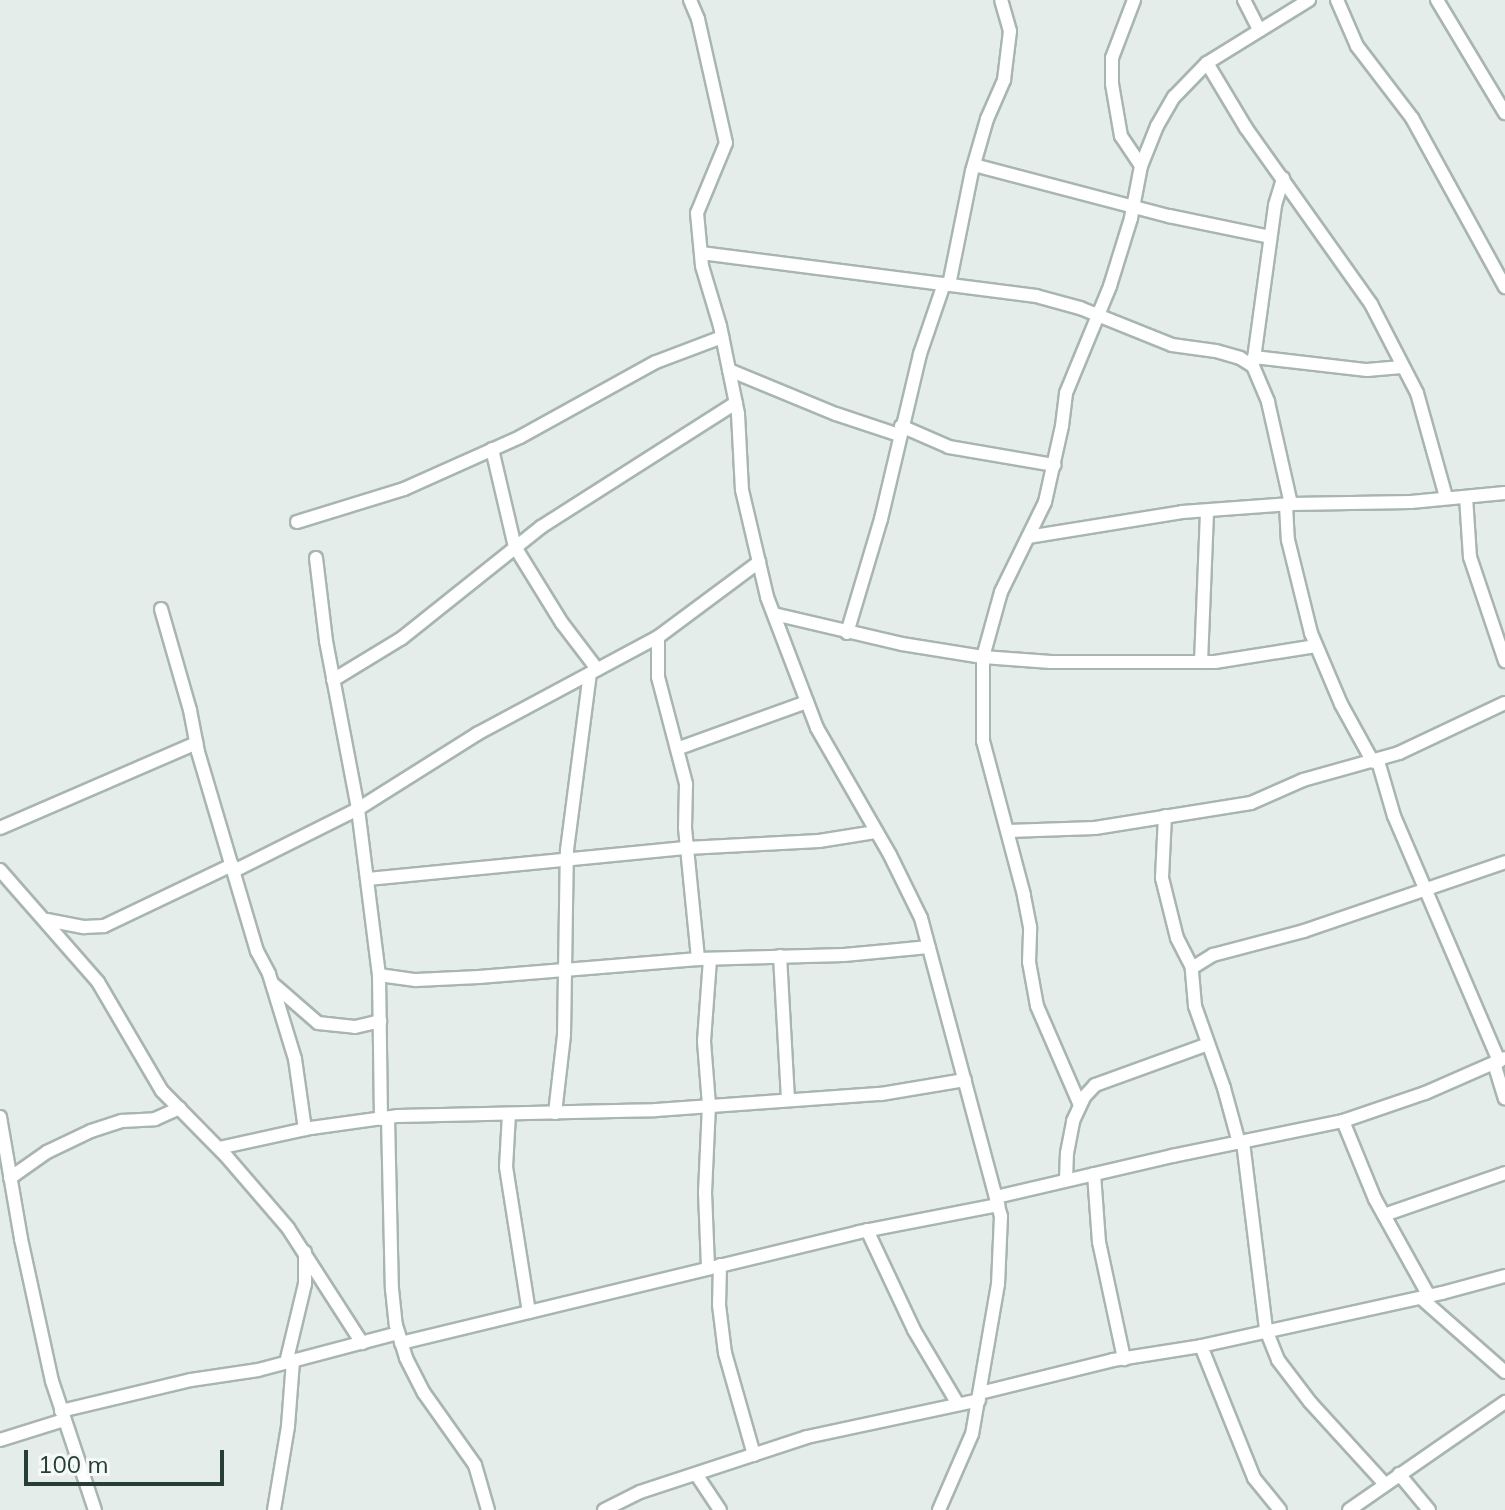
<!DOCTYPE html>
<html>
<head>
<meta charset="utf-8">
<style>
	body { margin:0 }
	#map { position:relative; width:1505px; height:1510px; overflow:hidden; background:#e5edea; font-family:Mulish,sans-serif }
	div>[style] { position:absolute }
	.roads { filter:drop-shadow(2px 0 #a8b5b1) drop-shadow(-2px 0 #a8b5b1) drop-shadow(0 2px #a8b5b1) drop-shadow(0 -2px #a8b5b1) }
	.minor>* { height:12px; margin:-6px; padding:0 6px; transform-origin:6px; border-radius:6px; background:#fff }
	span { translate:-50% -50%; white-space:nowrap; text-align:center; line-height:1.15; -webkit-text-stroke:7px #f5f9f8; paint-order:stroke }
	.scale { position:absolute; left:24px; top:1450px; width:200px; height:36px; box-sizing:border-box; border:4px solid #263d38; border-top:0; padding-left:10px; font-size:24px; line-height:28px; white-space:nowrap; color:#263d38; -webkit-text-stroke:6px #f5f9f8; paint-order:stroke }
</style>
</head>
<body>
<div id="map">
	<div class="roads">
		<div class="minor">
			<div style="left:690px;top:0;width:21px;rotate:67deg"></div>
			<div style="left:698px;top:19px;width:127px;rotate:77.3deg"></div>
			<div style="left:726px;top:143px;width:76px;rotate:112.5deg"></div>
			<div style="left:697px;top:213px;width:53px;rotate:84.6deg"></div>
			<div style="left:702px;top:266px;width:63px;rotate:73.3deg"></div>
			<div style="left:720px;top:326px;width:90px;rotate:78.4deg"></div>
			<div style="left:738px;top:414px;width:76px;rotate:87deg"></div>
			<div style="left:742px;top:490px;width:110px;rotate:76.8deg"></div>
			<div style="left:767px;top:597px;width:140px;rotate:69.1deg"></div>
			<div style="left:817px;top:728px;width:146px;rotate:60.1deg"></div>
			<div style="left:890px;top:855px;width:70px;rotate:63.8deg"></div>
			<div style="left:921px;top:918px;width:309px;rotate:75deg"></div>
			<div style="left:1001px;top:1216px;width:68px;rotate:92.5deg"></div>
			<div style="left:998px;top:1284px;width:152px;rotate:99.8deg"></div>
			<div style="left:972px;top:1434px;width:83px;rotate:113.5deg"></div>
			<div style="left:1134px;top:0;width:62px;rotate:110.8deg"></div>
			<div style="left:1112px;top:58px;width:26px;rotate:90deg"></div>
			<div style="left:1112px;top:84px;width:53px;rotate:80.2deg"></div>
			<div style="left:1121px;top:136px;width:36px;rotate:56deg"></div>
			<div style="left:1244px;top:0;width:34px;rotate:63deg"></div>
			<div style="left:1337px;top:0;width:50px;rotate:66.5deg"></div>
			<div style="left:1357px;top:46px;width:91px;rotate:52.6deg"></div>
			<div style="left:1412px;top:118px;width:193px;rotate:61.2deg"></div>
			<div style="left:1437px;top:0;width:132px;rotate:59deg"></div>
			<div style="left:1207px;top:63px;width:76px;rotate:59deg"></div>
			<div style="left:1246px;top:128px;width:216px;rotate:54.6deg"></div>
			<div style="left:1371px;top:304px;width:100px;rotate:62.7deg"></div>
			<div style="left:1417px;top:393px;width:108px;rotate:74.4deg"></div>
			<div style="left:974px;top:165px;width:202px;rotate:14.7deg"></div>
			<div style="left:1169px;top:216px;width:103px;rotate:11.7deg"></div>
			<div style="left:701px;top:253px;width:338px;rotate:7.3deg"></div>
			<div style="left:1036px;top:296px;width:46px;rotate:15.3deg"></div>
			<div style="left:1080px;top:308px;width:99px;rotate:21.9deg"></div>
			<div style="left:1172px;top:345px;width:44px;rotate:7.8deg"></div>
			<div style="left:1216px;top:351px;width:25px;rotate:16deg"></div>
			<div style="left:1240px;top:358px;width:15px;rotate:32deg"></div>
			<div style="left:1253px;top:366px;width:39px;rotate:67deg"></div>
			<div style="left:1268px;top:402px;width:105px;rotate:77.3deg"></div>
			<div style="left:949px;top:285px;width:116px;rotate:-78.6deg"></div>
			<div style="left:972px;top:171px;width:54px;rotate:-73.9deg"></div>
			<div style="left:987px;top:119px;width:43px;rotate:-66.4deg"></div>
			<div style="left:1004px;top:80px;width:49px;rotate:-83deg"></div>
			<div style="left:1010px;top:31px;width:32px;rotate:-106deg"></div>
			<div style="left:1254px;top:357px;width:114px;rotate:6.6deg"></div>
			<div style="left:1367px;top:370px;width:35px;rotate:-5deg"></div>
			<div style="left:1253px;top:366px;width:162px;rotate:-82.2deg"></div>
			<div style="left:1275px;top:205px;width:28px;rotate:-73deg"></div>
			<div style="left:729px;top:370px;width:116px;rotate:22.4deg"></div>
			<div style="left:836px;top:414px;width:66px;rotate:18.4deg"></div>
			<div style="left:901px;top:426px;width:52px;rotate:23.6deg"></div>
			<div style="left:949px;top:447px;width:107px;rotate:9.7deg"></div>
			<div style="left:492px;top:449px;width:101px;rotate:76.8deg"></div>
			<div style="left:515px;top:547px;width:89px;rotate:58.3deg"></div>
			<div style="left:562px;top:623px;width:58px;rotate:52.7deg"></div>
			<div style="left:1466px;top:497px;width:60px;rotate:86.2deg"></div>
			<div style="left:1470px;top:557px;width:110px;rotate:71.4deg"></div>
			<div style="left:1286px;top:505px;width:35px;rotate:87deg"></div>
			<div style="left:1288px;top:540px;width:96px;rotate:76.1deg"></div>
			<div style="left:1311px;top:633px;width:77px;rotate:67.1deg"></div>
			<div style="left:1341px;top:704px;width:66px;rotate:61.1deg"></div>
			<div style="left:297px;top:522px;width:112px;rotate:-17.1deg"></div>
			<div style="left:404px;top:489px;width:127px;rotate:-24.1deg"></div>
			<div style="left:520px;top:437px;width:155px;rotate:-28.9deg"></div>
			<div style="left:656px;top:362px;width:71px;rotate:-20.7deg"></div>
			<div style="left:1028px;top:537px;width:156px;rotate:-9.2deg"></div>
			<div style="left:1182px;top:512px;width:109px;rotate:-4.2deg"></div>
			<div style="left:1291px;top:504px;width:120px;rotate:-1deg"></div>
			<div style="left:1411px;top:502px;width:94px;rotate:-5.5deg"></div>
			<div style="left:316px;top:558px;width:84px;rotate:83.1deg"></div>
			<div style="left:326px;top:641px;width:171px;rotate:79.2deg"></div>
			<div style="left:358px;top:809px;width:167px;rotate:82.8deg"></div>
			<div style="left:379px;top:975px;width:144px;rotate:89.2deg"></div>
			<div style="left:161px;top:609px;width:105px;rotate:74deg"></div>
			<div style="left:190px;top:710px;width:43px;rotate:79.2deg"></div>
			<div style="left:198px;top:752px;width:208px;rotate:73.5deg"></div>
			<div style="left:257px;top:951px;width:26px;rotate:62deg"></div>
			<div style="left:269px;top:974px;width:89px;rotate:73deg"></div>
			<div style="left:295px;top:1059px;width:71px;rotate:81.9deg"></div>
			<div style="left:774px;top:614px;width:131px;rotate:13.2deg"></div>
			<div style="left:902px;top:644px;width:82px;rotate:9.1deg"></div>
			<div style="left:983px;top:657px;width:68px;rotate:4.2deg"></div>
			<div style="left:1051px;top:662px;width:164px"></div>
			<div style="left:1215px;top:662px;width:102px;rotate:-9deg"></div>
			<div style="left:847px;top:633px;width:119px;rotate:-73.4deg"></div>
			<div style="left:881px;top:519px;width:170px;rotate:-76.7deg"></div>
			<div style="left:920px;top:354px;width:74px;rotate:-71.1deg"></div>
			<div style="left:658px;top:637px;width:40px;rotate:90deg"></div>
			<div style="left:658px;top:677px;width:111px;rotate:75.3deg"></div>
			<div style="left:686px;top:784px;width:44px;rotate:91.3deg"></div>
			<div style="left:685px;top:828px;width:132px;rotate:84.3deg"></div>
			<div style="left:1201px;top:662px;width:150px;rotate:-87.7deg"></div>
			<div style="left:333px;top:680px;width:81px;rotate:-31.3deg"></div>
			<div style="left:402px;top:638px;width:178px;rotate:-38.6deg"></div>
			<div style="left:541px;top:527px;width:231px;rotate:-32.5deg"></div>
			<div style="left:679px;top:748px;width:136px;rotate:-19.8deg"></div>
			<div style="left:1378px;top:761px;width:57px;rotate:73.8deg"></div>
			<div style="left:1394px;top:816px;width:267px;rotate:66.8deg"></div>
			<div style="left:1165px;top:816px;width:62px;rotate:92.8deg"></div>
			<div style="left:1162px;top:878px;width:62px;rotate:76deg"></div>
			<div style="left:1177px;top:938px;width:34px;rotate:63deg"></div>
			<div style="left:0;top:828px;width:214px;rotate:-23.4deg"></div>
			<div style="left:1008px;top:831px;width:87px;rotate:-2deg"></div>
			<div style="left:1095px;top:828px;width:158px;rotate:-9.1deg"></div>
			<div style="left:1251px;top:803px;width:57px;rotate:-23.9deg"></div>
			<div style="left:1303px;top:780px;width:100px;rotate:-15.7deg"></div>
			<div style="left:1399px;top:753px;width:117px;rotate:-25.3deg"></div>
			<div style="left:0;top:870px;width:149px;rotate:48.8deg"></div>
			<div style="left:98px;top:982px;width:126px;rotate:59.6deg"></div>
			<div style="left:162px;top:1091px;width:93px;rotate:45.4deg"></div>
			<div style="left:227px;top:1157px;width:94px;rotate:49.3deg"></div>
			<div style="left:288px;top:1228px;width:137px;rotate:57.2deg"></div>
			<div style="left:234px;top:871px;width:139px;rotate:-26.6deg"></div>
			<div style="left:358px;top:809px;width:141px;rotate:-32.2deg"></div>
			<div style="left:477px;top:734px;width:205px;rotate:-28.2deg"></div>
			<div style="left:658px;top:637px;width:126px;rotate:-36.6deg"></div>
			<div style="left:368px;top:879px;width:321px;rotate:-5.6deg"></div>
			<div style="left:687px;top:848px;width:132px;rotate:-3deg"></div>
			<div style="left:819px;top:841px;width:58px;rotate:-9deg"></div>
			<div style="left:47px;top:920px;width:38px;rotate:11deg"></div>
			<div style="left:84px;top:927px;width:20px;rotate:-3deg"></div>
			<div style="left:104px;top:926px;width:142px;rotate:-25.5deg"></div>
			<div style="left:780px;top:956px;width:143px;rotate:86.8deg"></div>
			<div style="left:379px;top:975px;width:37px;rotate:8deg"></div>
			<div style="left:416px;top:980px;width:63px;rotate:-2.7deg"></div>
			<div style="left:479px;top:977px;width:220px;rotate:-4.7deg"></div>
			<div style="left:698px;top:959px;width:146px;rotate:-1.6deg"></div>
			<div style="left:844px;top:955px;width:85px;rotate:-5.4deg"></div>
			<div style="left:272px;top:983px;width:61px;rotate:41deg"></div>
			<div style="left:318px;top:1023px;width:37px;rotate:6deg"></div>
			<div style="left:355px;top:1027px;width:26px;rotate:-13deg"></div>
			<div style="left:1494px;top:1063px;width:37px;rotate:73deg"></div>
			<div style="left:1080px;top:1105px;width:108px;rotate:-113.5deg"></div>
			<div style="left:1037px;top:1006px;width:45px;rotate:-100.3deg"></div>
			<div style="left:1029px;top:962px;width:35px;rotate:-88deg"></div>
			<div style="left:1030px;top:927px;width:33px;rotate:-101deg"></div>
			<div style="left:1024px;top:895px;width:159px;rotate:-104.9deg"></div>
			<div style="left:983px;top:741px;width:84px;rotate:-90deg"></div>
			<div style="left:983px;top:657px;width:67px;rotate:-74.5deg"></div>
			<div style="left:1001px;top:592px;width:100px;rotate:-63.9deg"></div>
			<div style="left:1045px;top:502px;width:78px;rotate:-77.4deg"></div>
			<div style="left:1062px;top:426px;width:33px;rotate:-83deg"></div>
			<div style="left:1066px;top:393px;width:116px;rotate:-67.6deg"></div>
			<div style="left:1110px;top:286px;width:71px;rotate:-72.8deg"></div>
			<div style="left:1131px;top:218px;width:53px;rotate:-79.1deg"></div>
			<div style="left:1141px;top:166px;width:43px;rotate:-68.2deg"></div>
			<div style="left:1157px;top:126px;width:34px;rotate:-60deg"></div>
			<div style="left:1174px;top:97px;width:47px;rotate:-45.9deg"></div>
			<div style="left:1207px;top:63px;width:120px;rotate:-31.7deg"></div>
			<div style="left:555px;top:1113px;width:79px;rotate:-83.4deg"></div>
			<div style="left:564px;top:1035px;width:185px;rotate:-89.1deg"></div>
			<div style="left:567px;top:850px;width:178px;rotate:-82.6deg"></div>
			<div style="left:509px;top:1114px;width:53px;rotate:93.2deg"></div>
			<div style="left:506px;top:1167px;width:147px;rotate:81deg"></div>
			<div style="left:0;top:1117px;width:124px;rotate:80.2deg"></div>
			<div style="left:21px;top:1239px;width:145px;rotate:77.7deg"></div>
			<div style="left:52px;top:1381px;width:136px;rotate:71.6deg"></div>
			<div style="left:388px;top:1118px;width:171px;rotate:88.7deg"></div>
			<div style="left:392px;top:1289px;width:36px;rotate:84deg"></div>
			<div style="left:396px;top:1325px;width:34px;rotate:73deg"></div>
			<div style="left:406px;top:1358px;width:39px;rotate:63deg"></div>
			<div style="left:424px;top:1393px;width:88px;rotate:54.7deg"></div>
			<div style="left:475px;top:1465px;width:47px;rotate:73.9deg"></div>
			<div style="left:1343px;top:1121px;width:84px;rotate:67.7deg"></div>
			<div style="left:1375px;top:1199px;width:111px;rotate:60.9deg"></div>
			<div style="left:1243px;top:1142px;width:189px;rotate:83deg"></div>
			<div style="left:1266px;top:1330px;width:32px;rotate:68deg"></div>
			<div style="left:1278px;top:1360px;width:53px;rotate:52.7deg"></div>
			<div style="left:1310px;top:1402px;width:111px;rotate:47.6deg"></div>
			<div style="left:1239px;top:1143px;width:57px;rotate:-105.3deg"></div>
			<div style="left:1224px;top:1088px;width:87px;rotate:-109.5deg"></div>
			<div style="left:1195px;top:1006px;width:38px;rotate:-95deg"></div>
			<div style="left:1192px;top:968px;width:25px;rotate:-32deg"></div>
			<div style="left:1213px;top:955px;width:94px;rotate:-14.8deg"></div>
			<div style="left:1304px;top:931px;width:213px;rotate:-18.9deg"></div>
			<div style="left:219px;top:1148px;width:94px;rotate:-12.3deg"></div>
			<div style="left:311px;top:1128px;width:88px;rotate:-7.9deg"></div>
			<div style="left:398px;top:1116px;width:258px;rotate:-1.3deg"></div>
			<div style="left:656px;top:1110px;width:226px;rotate:-4.1deg"></div>
			<div style="left:881px;top:1094px;width:85px;rotate:-9.5deg"></div>
			<div style="left:1094px;top:1174px;width:68px;rotate:85.8deg"></div>
			<div style="left:1099px;top:1242px;width:120px;rotate:77.9deg"></div>
			<div style="left:10px;top:1178px;width:45px;rotate:-35.1deg"></div>
			<div style="left:47px;top:1152px;width:49px;rotate:-25.5deg"></div>
			<div style="left:91px;top:1131px;width:33px;rotate:-18deg"></div>
			<div style="left:122px;top:1121px;width:33px;rotate:-3deg"></div>
			<div style="left:155px;top:1119px;width:27px;rotate:-24deg"></div>
			<div style="left:1066px;top:1180px;width:27px;rotate:-88deg"></div>
			<div style="left:1067px;top:1153px;width:33px;rotate:-79deg"></div>
			<div style="left:1073px;top:1121px;width:26px;rotate:-65deg"></div>
			<div style="left:1084px;top:1097px;width:16px;rotate:-47deg"></div>
			<div style="left:1095px;top:1085px;width:120px;rotate:-19.9deg"></div>
			<div style="left:996px;top:1197px;width:181px;rotate:-13.1deg"></div>
			<div style="left:1172px;top:1156px;width:175px;rotate:-11.6deg"></div>
			<div style="left:1343px;top:1121px;width:87px;rotate:-18.9deg"></div>
			<div style="left:1425px;top:1093px;width:87px;rotate:-23.6deg"></div>
			<div style="left:1384px;top:1215px;width:128px;rotate:-19.1deg"></div>
			<div style="left:867px;top:1230px;width:110px;rotate:64.8deg"></div>
			<div style="left:914px;top:1330px;width:86px;rotate:59.3deg"></div>
			<div style="left:720px;top:1265px;width:40px;rotate:91.4deg"></div>
			<div style="left:719px;top:1305px;width:48px;rotate:82.9deg"></div>
			<div style="left:725px;top:1353px;width:106px;rotate:74.1deg"></div>
			<div style="left:708px;top:1267px;width:74px;rotate:-92.3deg"></div>
			<div style="left:705px;top:1193px;width:88px;rotate:-87.4deg"></div>
			<div style="left:709px;top:1105px;width:64px;rotate:-94.5deg"></div>
			<div style="left:704px;top:1041px;width:82px;rotate:-85.8deg"></div>
			<div style="left:1421px;top:1298px;width:112px;rotate:41.4deg"></div>
			<div style="left:401px;top:1343px;width:471px;rotate:-13.6deg"></div>
			<div style="left:859px;top:1232px;width:142px;rotate:-11deg"></div>
			<div style="left:1201px;top:1346px;width:142px;rotate:68.1deg"></div>
			<div style="left:1254px;top:1478px;width:41px;rotate:50.9deg"></div>
			<div style="left:286px;top:1363px;width:81px;rotate:-76.5deg"></div>
			<div style="left:305px;top:1284px;width:32px;rotate:-90deg"></div>
			<div style="left:980px;top:1393px;width:137px;rotate:-13.9deg"></div>
			<div style="left:1113px;top:1360px;width:89px;rotate:-9deg"></div>
			<div style="left:1201px;top:1346px;width:247px;rotate:-12.4deg"></div>
			<div style="left:1442px;top:1293px;width:65px;rotate:-15.1deg"></div>
			<div style="left:61px;top:1411px;width:134px;rotate:-13.4deg"></div>
			<div style="left:191px;top:1380px;width:68px;rotate:-8.5deg"></div>
			<div style="left:258px;top:1370px;width:145px;rotate:-14.8deg"></div>
			<div style="left:0;top:1440px;width:67px;rotate:-17.4deg"></div>
			<div style="left:696px;top:1474px;width:43px;rotate:56.3deg"></div>
			<div style="left:1399px;top:1474px;width:47px;rotate:50.2deg"></div>
			<div style="left:274px;top:1510px;width:85px;rotate:-80.5deg"></div>
			<div style="left:288px;top:1426px;width:65px;rotate:-85.6deg"></div>
			<div style="left:604px;top:1510px;width:40px;rotate:-26.6deg"></div>
			<div style="left:640px;top:1492px;width:176px;rotate:-18.2deg"></div>
			<div style="left:807px;top:1437px;width:176px;rotate:-12.1deg"></div>
			<div style="left:1349px;top:1510px;width:190px;rotate:-34.7deg"></div>
		</div>
	</div>
	<div class="scale">100 m</div>
</div>
</body>
</html>
